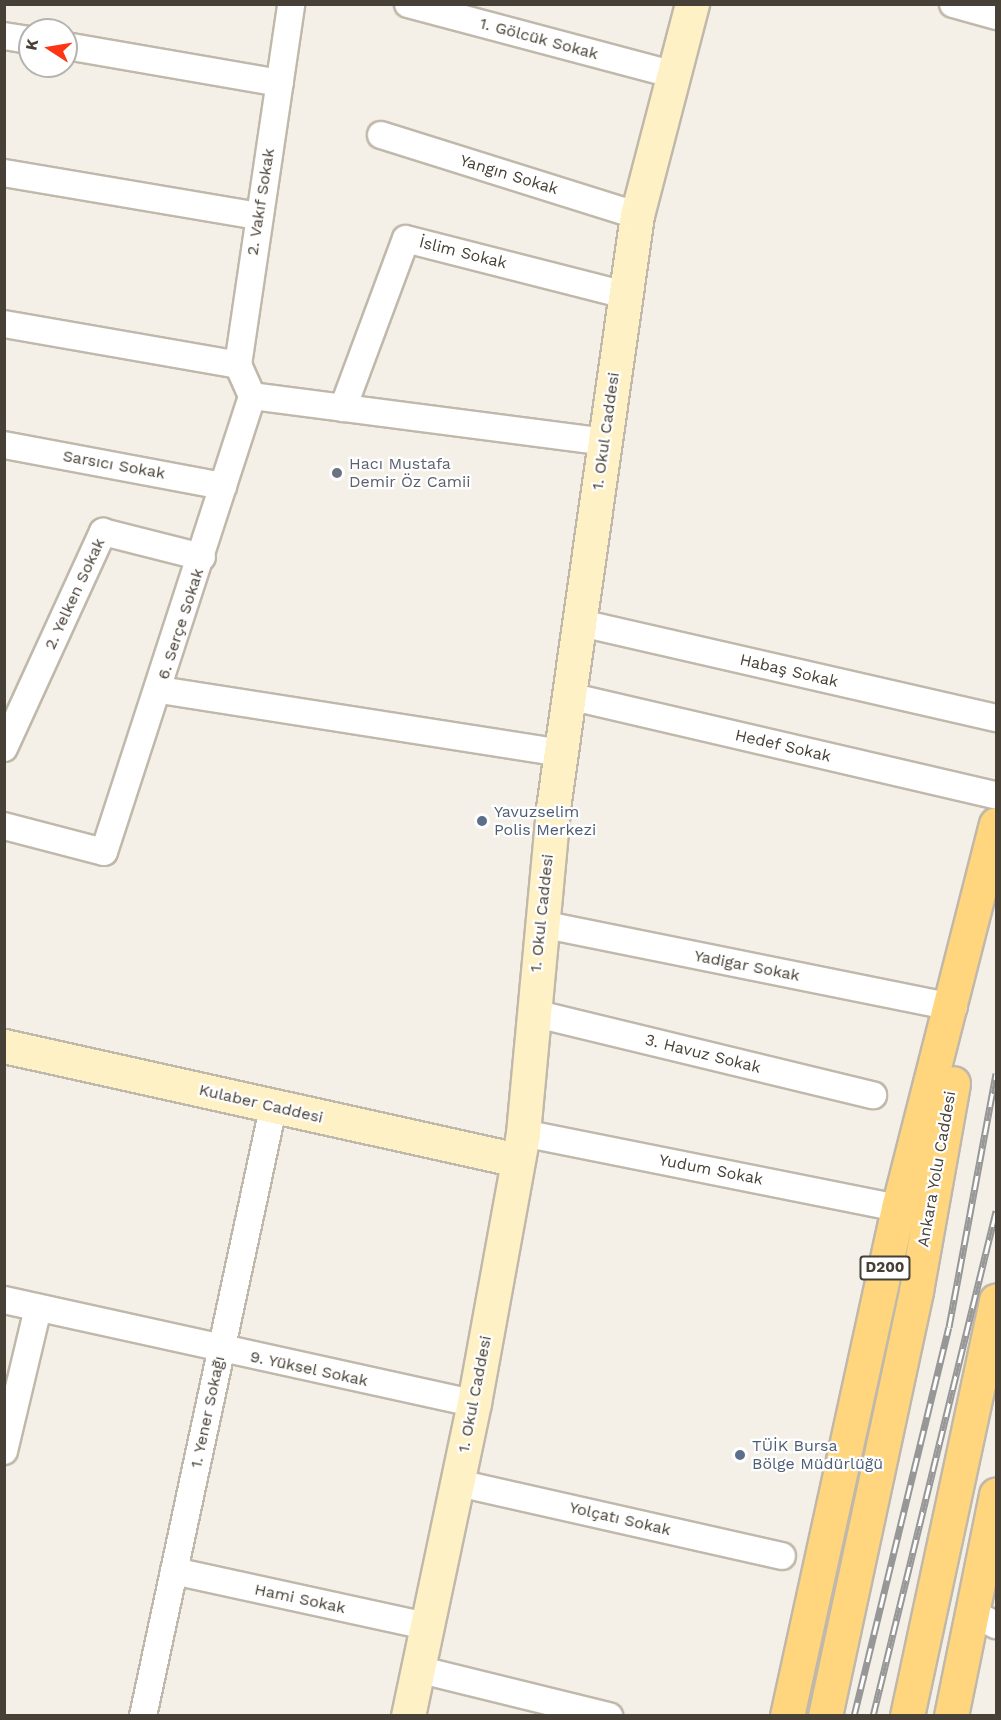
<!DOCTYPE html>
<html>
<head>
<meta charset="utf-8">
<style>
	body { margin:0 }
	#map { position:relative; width:1001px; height:1720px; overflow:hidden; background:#f4f0e7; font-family:"Work Sans",sans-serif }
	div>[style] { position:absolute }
	.roads { filter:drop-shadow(2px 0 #c0b8aa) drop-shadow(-2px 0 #c0b8aa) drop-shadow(0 2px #c0b8aa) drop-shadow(0 -2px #c0b8aa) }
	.minor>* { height:26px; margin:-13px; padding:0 13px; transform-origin:13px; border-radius:13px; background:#fff }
	.secondary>* { height:33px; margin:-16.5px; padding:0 16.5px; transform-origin:16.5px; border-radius:16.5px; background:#fff1c6 }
	.trunk>* { height:33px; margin:-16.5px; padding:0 16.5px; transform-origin:16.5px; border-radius:16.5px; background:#ffd67e }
	.rail>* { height:7px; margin-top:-3.5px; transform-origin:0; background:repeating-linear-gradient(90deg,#fff 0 14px,#979797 0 28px); box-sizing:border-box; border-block:2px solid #979797 }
	.dots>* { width:16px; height:16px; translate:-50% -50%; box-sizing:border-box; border:3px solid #fff; border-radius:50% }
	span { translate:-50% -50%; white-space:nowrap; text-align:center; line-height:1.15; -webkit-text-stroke:4.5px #fff; paint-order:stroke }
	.shield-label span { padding:2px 4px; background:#fff; border:2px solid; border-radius:4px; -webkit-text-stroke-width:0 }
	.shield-label { font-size:15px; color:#474036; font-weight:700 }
	.street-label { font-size:16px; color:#474036 }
	.worship-label { font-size:16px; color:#5b616d }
	.left { translate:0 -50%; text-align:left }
	.service-label { font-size:16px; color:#4e5e75 }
	.frame { position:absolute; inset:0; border:6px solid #474036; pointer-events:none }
	.north { position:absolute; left:18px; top:18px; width:60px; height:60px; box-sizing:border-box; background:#fff; border:2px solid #b5b3af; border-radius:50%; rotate:282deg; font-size:16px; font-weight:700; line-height:24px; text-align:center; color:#474036 }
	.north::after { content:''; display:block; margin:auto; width:21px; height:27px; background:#fe3515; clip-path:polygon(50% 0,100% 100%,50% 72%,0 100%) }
</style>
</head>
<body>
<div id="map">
	<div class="roads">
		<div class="minor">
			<div style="left:408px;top:4px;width:272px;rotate:14.9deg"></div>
			<div style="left:953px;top:4px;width:45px;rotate:15.6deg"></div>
			<div style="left:4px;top:36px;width:26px;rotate:9deg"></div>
			<div style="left:66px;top:46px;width:217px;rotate:9.8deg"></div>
			<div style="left:381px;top:135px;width:268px;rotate:17.4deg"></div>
			<div style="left:4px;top:173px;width:259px;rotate:9.6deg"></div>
			<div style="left:4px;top:324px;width:238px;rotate:9.9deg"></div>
			<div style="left:252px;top:396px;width:34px;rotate:-114deg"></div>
			<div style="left:238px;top:365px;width:365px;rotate:-81.6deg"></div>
			<div style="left:252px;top:396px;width:355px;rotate:7.4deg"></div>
			<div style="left:343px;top:408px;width:180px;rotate:-69.6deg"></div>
			<div style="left:406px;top:239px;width:227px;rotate:14.3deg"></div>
			<div style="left:4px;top:445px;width:223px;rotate:10.6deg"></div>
			<div style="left:581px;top:623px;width:426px;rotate:12.9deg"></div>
			<div style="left:160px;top:690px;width:406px;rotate:8.9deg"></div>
			<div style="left:569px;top:696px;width:438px;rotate:13.1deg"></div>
			<div style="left:4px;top:748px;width:238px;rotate:-65.4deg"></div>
			<div style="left:103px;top:532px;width:102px;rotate:14.2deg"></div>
			<div style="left:4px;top:826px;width:103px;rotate:14.6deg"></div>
			<div style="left:104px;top:852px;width:479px;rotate:-72deg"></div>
			<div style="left:541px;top:924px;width:421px;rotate:11.4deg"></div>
			<div style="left:533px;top:1013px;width:350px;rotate:13.6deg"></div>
			<div style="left:523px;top:1133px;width:382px;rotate:11.3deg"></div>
			<div style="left:4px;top:1300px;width:481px;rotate:12.4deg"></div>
			<div style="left:4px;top:1451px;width:147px;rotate:-76.6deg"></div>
			<div style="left:458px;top:1483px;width:332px;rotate:12.7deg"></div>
			<div style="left:174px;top:1571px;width:258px;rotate:12.3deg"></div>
			<div style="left:973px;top:1613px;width:26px;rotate:28deg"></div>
			<div style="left:417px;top:1669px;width:198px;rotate:13.8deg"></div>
			<div style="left:143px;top:1716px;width:622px;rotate:-77.93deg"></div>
		</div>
		<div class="secondary">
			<div style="left:4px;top:1046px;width:526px;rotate:12.51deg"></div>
			<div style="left:408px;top:1716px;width:320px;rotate:-78.1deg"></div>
			<div style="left:474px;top:1403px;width:274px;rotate:-79.7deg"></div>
			<div style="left:523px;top:1133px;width:326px;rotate:-84.7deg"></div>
			<div style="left:553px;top:808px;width:599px;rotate:-81.94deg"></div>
			<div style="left:637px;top:215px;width:218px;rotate:-75.4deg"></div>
		</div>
		<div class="trunk">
			<div style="left:787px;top:1716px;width:520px;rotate:-77.67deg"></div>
			<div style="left:898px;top:1208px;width:396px;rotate:-75.7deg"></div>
			<div style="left:825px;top:1716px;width:435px;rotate:-77.9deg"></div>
			<div style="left:916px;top:1291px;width:211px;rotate:-79.9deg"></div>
			<div style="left:907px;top:1716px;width:425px;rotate:-77.9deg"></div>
			<div style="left:951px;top:1716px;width:226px;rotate:-78.5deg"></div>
		</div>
	</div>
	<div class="rail">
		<div style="left:854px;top:1716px;width:400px;rotate:-76.3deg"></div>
		<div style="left:949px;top:1327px;width:258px;rotate:-79.5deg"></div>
		<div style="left:873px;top:1716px;width:520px;rotate:-76.31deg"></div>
	</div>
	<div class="dots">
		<div style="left:337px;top:473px;background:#6b7280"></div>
		<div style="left:482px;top:821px;background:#5c6f8a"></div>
		<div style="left:740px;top:1455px;background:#5c6f8a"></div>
	</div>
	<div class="shield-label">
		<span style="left:885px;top:1268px">D200</span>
	</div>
	<div class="street-label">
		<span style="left:539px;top:39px;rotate:15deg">1. Gölcük Sokak</span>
		<span style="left:509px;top:175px;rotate:17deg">Yangın Sokak</span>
		<span style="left:261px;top:202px;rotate:-81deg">2. Vakıf Sokak</span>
		<span style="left:463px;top:253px;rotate:14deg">İslim Sokak</span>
		<span style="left:606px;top:431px;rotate:-82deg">1. Okul Caddesi</span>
		<span style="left:114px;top:465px;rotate:10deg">Sarsıcı Sokak</span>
		<span style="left:75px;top:594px;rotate:-65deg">2. Yelken Sokak</span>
		<span style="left:181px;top:624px;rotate:-72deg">6. Serçe Sokak</span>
		<span style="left:789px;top:671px;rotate:13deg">Habaş Sokak</span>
		<span style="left:783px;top:746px;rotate:13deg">Hedef Sokak</span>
		<span style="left:542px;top:913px;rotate:-84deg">1. Okul Caddesi</span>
		<span style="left:747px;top:966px;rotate:11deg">Yadigar Sokak</span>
		<span style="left:703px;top:1054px;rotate:14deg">3. Havuz Sokak</span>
		<span style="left:261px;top:1104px;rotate:13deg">Kulaber Caddesi</span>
		<span style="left:937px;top:1169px;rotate:-80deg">Ankara Yolu Caddesi</span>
		<span style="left:711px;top:1170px;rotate:11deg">Yudum Sokak</span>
		<span style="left:309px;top:1369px;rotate:12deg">9. Yüksel Sokak</span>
		<span style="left:475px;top:1394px;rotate:-79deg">1. Okul Caddesi</span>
		<span style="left:208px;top:1412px;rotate:-78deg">1. Yener Sokağı</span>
		<span style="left:620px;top:1519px;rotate:13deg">Yolçatı Sokak</span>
		<span style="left:300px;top:1599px;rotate:12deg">Hami Sokak</span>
	</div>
	<div class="worship-label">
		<span class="left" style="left:349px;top:473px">Hacı Mustafa<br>Demir Öz Camii</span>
	</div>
	<div class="service-label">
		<span class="left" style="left:494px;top:821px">Yavuzselim<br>Polis Merkezi</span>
		<span class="left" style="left:752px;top:1455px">TÜİK Bursa<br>Bölge Müdürlüğü</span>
	</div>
	<div class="frame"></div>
	<div class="north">K</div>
</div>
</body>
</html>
